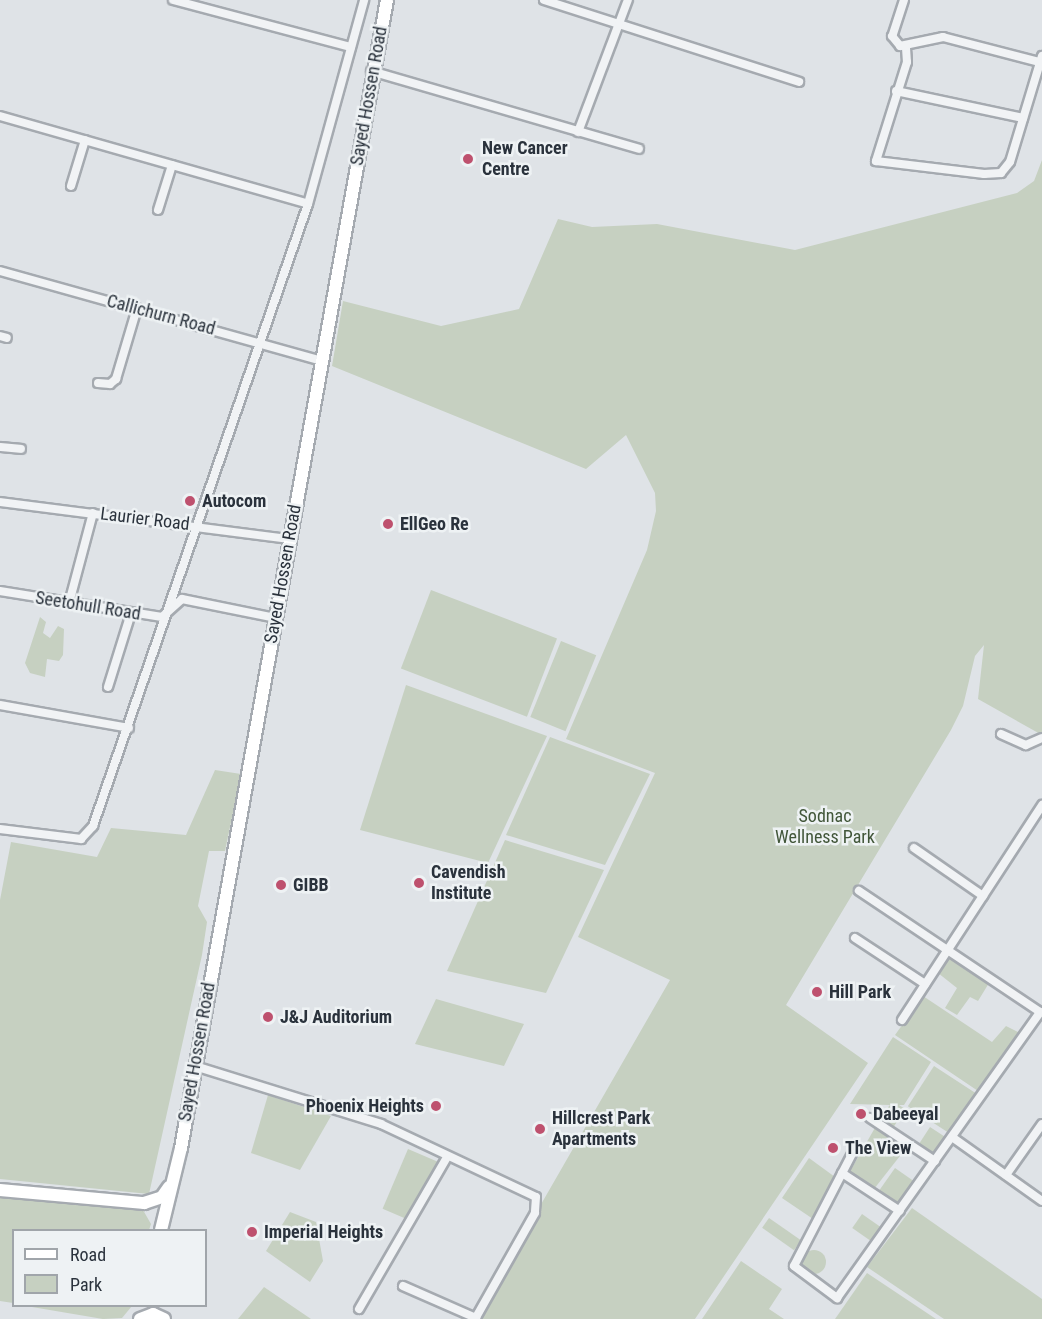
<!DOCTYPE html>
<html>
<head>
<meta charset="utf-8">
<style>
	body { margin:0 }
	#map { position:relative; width:1042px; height:1319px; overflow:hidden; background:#dfe3e7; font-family:"Roboto Condensed",sans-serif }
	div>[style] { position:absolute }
	.green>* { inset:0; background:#c6d0c1; transform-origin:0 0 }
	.round { border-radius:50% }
	.roads { filter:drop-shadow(2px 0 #a5aab0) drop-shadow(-2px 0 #a5aab0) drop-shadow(0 2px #a5aab0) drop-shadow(0 -2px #a5aab0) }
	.street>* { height:8px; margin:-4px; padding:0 4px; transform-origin:4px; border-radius:4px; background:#f1f3f5 }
	.secondary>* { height:12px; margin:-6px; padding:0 6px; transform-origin:6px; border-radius:6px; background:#fff }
	.dots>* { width:16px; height:16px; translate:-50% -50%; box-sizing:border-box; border:3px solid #eef2f4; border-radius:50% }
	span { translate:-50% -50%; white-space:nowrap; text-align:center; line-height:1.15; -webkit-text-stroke:5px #eef2f4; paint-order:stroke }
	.street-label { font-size:18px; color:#2a323c }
	.poi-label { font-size:18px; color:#2a323c; font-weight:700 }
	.left { translate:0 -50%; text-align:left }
	.right { translate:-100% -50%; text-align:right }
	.park-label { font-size:18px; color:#415639 }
	.legend { position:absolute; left:12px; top:1229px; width:195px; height:78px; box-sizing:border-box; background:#eef2f4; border:2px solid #a0a5aa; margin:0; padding:8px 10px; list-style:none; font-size:18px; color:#2a323c }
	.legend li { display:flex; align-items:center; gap:12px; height:30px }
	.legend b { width:30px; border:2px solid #a0a5aa }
</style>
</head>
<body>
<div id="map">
	<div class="green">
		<div style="clip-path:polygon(1042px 160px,1042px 735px,978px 699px,984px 645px,975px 656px,963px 706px,951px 730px,786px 1005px,868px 1063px,695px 1319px,475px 1319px,670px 980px,578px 937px,655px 773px,566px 739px,647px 550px,656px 511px,655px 493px,626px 435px,586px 469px,332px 366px,343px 301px,441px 326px,519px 309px,558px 219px,592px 227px,657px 224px,795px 250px,1017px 193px,1034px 181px)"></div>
		<div style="left:431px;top:590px;width:135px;height:84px;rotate:21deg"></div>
		<div style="clip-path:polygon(40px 617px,46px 622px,43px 633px,50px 638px,58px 626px,64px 629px,63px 655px,59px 661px,47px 659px,45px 677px,30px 673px,25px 663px)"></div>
		<div style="left:561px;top:641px;width:38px;height:82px;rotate:22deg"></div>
		<div style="clip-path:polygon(406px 685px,547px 736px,488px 863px,360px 830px)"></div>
		<div style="clip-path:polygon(550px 737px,650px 774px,605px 865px,506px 835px)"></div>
		<div style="clip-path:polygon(215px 770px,241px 774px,225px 851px,209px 851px,198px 906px,207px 922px,202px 955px,149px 1194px,0 1179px,0 900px,11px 842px,97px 857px,111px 828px,186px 835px)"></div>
		<div style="clip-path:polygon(505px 840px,604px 870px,546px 993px,447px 971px)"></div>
		<div style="clip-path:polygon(949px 957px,989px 983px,978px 1001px,970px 997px,957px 1015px,945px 1008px,957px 988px,938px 973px)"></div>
		<div style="clip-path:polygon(923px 996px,992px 1042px,1006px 1026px,1022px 1034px,981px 1093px,895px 1035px)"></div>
		<div style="clip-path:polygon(436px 999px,524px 1024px,504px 1066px,415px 1044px)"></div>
		<div style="clip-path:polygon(893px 1037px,931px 1062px,904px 1105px,899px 1105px,905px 1109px,893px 1128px,879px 1118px,890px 1105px,850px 1104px)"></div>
		<div style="left:934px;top:1066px;width:54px;height:48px;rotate:33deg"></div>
		<div style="clip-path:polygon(268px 1095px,331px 1116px,300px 1170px,251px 1153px)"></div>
		<div style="clip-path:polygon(876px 1126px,907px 1147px,874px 1189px,849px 1173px)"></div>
		<div style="left:930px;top:1127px;width:20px;height:20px;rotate:33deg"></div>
		<div style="left:408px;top:1149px;width:33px;height:65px;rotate:23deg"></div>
		<div style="clip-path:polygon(809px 1158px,835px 1177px,813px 1219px,782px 1198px)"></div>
		<div style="left:895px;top:1168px;width:24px;height:30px;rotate:35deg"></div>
		<div style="clip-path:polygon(0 1196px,143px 1210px,151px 1224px,149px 1230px,14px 1230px,13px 1303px,0 1301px)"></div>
		<div style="clip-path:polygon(912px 1208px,1042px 1299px,1042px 1319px,944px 1319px,867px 1267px)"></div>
		<div style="clip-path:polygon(290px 1212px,316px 1222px,323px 1261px,310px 1282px,266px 1251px)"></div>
		<div style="left:862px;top:1214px;width:24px;height:17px;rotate:35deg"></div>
		<div style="left:769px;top:1218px;width:39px;height:12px;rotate:35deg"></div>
		<div class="round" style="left:802px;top:1250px;width:24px;height:24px"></div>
		<div style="clip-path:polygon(741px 1261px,782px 1289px,769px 1309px,784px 1319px,702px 1319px)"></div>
		<div style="clip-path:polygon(867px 1273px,936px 1319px,835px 1319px)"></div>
		<div style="clip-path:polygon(264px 1287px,311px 1319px,238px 1319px)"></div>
		<div style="clip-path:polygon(26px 1306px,132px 1306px,122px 1318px,103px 1319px)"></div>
	</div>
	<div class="roads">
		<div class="street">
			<div style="left:173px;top:0;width:184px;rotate:14.8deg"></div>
			<div style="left:544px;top:0;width:268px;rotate:17.8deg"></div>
			<div style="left:904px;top:0;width:38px;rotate:108deg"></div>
			<div style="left:892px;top:36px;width:13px;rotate:51deg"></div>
			<div style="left:900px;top:46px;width:44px;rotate:-11.8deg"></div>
			<div style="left:943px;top:37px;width:100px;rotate:14.5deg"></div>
			<div style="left:906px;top:48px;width:14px;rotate:86deg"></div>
			<div style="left:907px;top:62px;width:104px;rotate:107.4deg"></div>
			<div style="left:876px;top:161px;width:109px;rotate:6.9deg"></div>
			<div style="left:984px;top:174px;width:17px;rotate:-3deg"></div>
			<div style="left:1001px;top:173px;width:14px;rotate:-51deg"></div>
			<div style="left:1010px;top:162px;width:111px;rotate:-73.2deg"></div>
			<div style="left:371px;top:71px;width:279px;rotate:16.2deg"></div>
			<div style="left:896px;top:91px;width:130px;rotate:12deg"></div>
			<div style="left:0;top:116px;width:320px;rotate:15.9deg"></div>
			<div style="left:578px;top:132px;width:141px;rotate:-69.3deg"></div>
			<div style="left:71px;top:186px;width:48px;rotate:-73.1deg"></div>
			<div style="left:158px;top:210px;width:47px;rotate:-72.7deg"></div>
			<div style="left:0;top:271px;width:334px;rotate:15.6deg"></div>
			<div style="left:0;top:336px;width:7px;rotate:16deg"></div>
			<div style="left:98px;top:383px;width:12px;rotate:5deg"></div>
			<div style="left:110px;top:384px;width:8px;rotate:-40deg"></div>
			<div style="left:116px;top:379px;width:74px;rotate:-73.5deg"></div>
			<div style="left:0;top:447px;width:21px;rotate:5deg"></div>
			<div style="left:0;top:502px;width:292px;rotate:7.3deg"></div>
			<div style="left:0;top:591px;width:164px;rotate:9.1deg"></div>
			<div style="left:162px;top:617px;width:27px;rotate:-42deg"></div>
			<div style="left:182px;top:599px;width:95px;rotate:11.5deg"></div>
			<div style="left:69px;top:603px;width:93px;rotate:-75.1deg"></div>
			<div style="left:108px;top:687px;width:77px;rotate:-72.7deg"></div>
			<div style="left:0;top:705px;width:131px;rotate:10.1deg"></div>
			<div style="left:1001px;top:734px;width:27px;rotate:24deg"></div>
			<div style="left:1026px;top:745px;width:17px;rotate:-24deg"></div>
			<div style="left:0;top:829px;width:82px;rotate:7deg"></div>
			<div style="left:81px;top:839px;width:18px;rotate:-47deg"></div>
			<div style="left:93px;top:826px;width:658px;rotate:-70.93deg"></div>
			<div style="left:308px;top:204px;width:212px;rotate:-74.6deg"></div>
			<div style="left:914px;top:848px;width:84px;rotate:34.8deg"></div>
			<div style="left:855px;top:938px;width:84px;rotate:33.3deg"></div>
			<div style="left:902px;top:1020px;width:257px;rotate:-56.9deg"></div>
			<div style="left:195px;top:1066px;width:195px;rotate:17.3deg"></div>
			<div style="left:381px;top:1124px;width:171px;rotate:25.2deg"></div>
			<div style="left:536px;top:1197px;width:16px;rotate:94deg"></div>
			<div style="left:535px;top:1213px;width:122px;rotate:119.5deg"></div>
			<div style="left:870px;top:1118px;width:78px;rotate:33.5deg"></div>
			<div style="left:952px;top:1137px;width:110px;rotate:35.4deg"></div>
			<div style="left:852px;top:1154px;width:126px;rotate:117.4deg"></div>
			<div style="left:794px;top:1266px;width:54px;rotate:36.7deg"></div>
			<div style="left:837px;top:1298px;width:351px;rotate:-54.6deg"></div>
			<div style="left:1040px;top:1012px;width:218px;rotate:-146.2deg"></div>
			<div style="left:842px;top:1173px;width:69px;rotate:33.2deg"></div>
			<div style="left:1006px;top:1175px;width:62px;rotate:-54.8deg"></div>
			<div style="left:403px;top:1286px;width:80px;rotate:23.7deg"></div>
			<div style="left:359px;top:1309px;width:176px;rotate:-59.9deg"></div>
		</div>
		<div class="secondary">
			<div style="left:0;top:1190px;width:145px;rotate:5.2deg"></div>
			<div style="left:144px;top:1203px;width:19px;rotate:-18deg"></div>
			<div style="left:162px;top:1197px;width:12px;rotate:-55deg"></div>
			<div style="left:161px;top:1230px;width:84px;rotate:-76.3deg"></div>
			<div style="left:181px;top:1148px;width:1166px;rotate:-79.83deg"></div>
			<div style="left:140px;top:1319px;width:14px;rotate:-21deg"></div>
			<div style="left:153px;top:1314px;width:12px;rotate:24deg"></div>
		</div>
	</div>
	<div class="dots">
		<div style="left:468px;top:159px;background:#be516e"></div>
		<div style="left:190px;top:501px;background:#be516e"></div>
		<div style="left:388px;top:524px;background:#be516e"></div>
		<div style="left:419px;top:883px;background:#be516e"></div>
		<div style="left:281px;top:885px;background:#be516e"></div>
		<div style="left:817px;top:992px;background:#be516e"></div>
		<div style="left:268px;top:1017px;background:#be516e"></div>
		<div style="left:436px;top:1106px;background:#be516e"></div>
		<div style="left:861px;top:1114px;background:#be516e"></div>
		<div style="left:540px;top:1129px;background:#be516e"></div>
		<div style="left:833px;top:1148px;background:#be516e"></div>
		<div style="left:252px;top:1232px;background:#be516e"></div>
	</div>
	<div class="street-label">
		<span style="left:369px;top:96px;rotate:-80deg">Sayed Hossen Road</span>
		<span style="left:161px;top:315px;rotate:15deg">Callichurn Road</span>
		<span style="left:145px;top:519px;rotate:7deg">Laurier Road</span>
		<span style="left:283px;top:574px;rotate:-80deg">Sayed Hossen Road</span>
		<span style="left:88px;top:606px;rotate:9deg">Seetohull Road</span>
		<span style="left:197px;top:1052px;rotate:-80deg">Sayed Hossen Road</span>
	</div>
	<div class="poi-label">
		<span class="left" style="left:482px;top:159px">New Cancer<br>Centre</span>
		<span class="left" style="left:202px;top:501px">Autocom</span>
		<span class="left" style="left:400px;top:524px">EllGeo Re</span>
		<span class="left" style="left:431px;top:883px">Cavendish<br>Institute</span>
		<span class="left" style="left:293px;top:885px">GIBB</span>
		<span class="left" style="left:829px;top:992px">Hill Park</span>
		<span class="left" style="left:280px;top:1017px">J&amp;J Auditorium</span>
		<span class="right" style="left:424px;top:1106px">Phoenix Heights</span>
		<span class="left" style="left:873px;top:1114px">Dabeeyal</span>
		<span class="left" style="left:552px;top:1129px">Hillcrest Park<br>Apartments</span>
		<span class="left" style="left:845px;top:1148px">The View</span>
		<span class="left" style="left:264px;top:1232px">Imperial Heights</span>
	</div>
	<div class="park-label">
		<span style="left:825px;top:827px">Sodnac<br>Wellness Park</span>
	</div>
	<ul class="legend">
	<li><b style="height:8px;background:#fff"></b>Road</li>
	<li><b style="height:16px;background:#c6d0c1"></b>Park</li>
	</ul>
</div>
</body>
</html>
